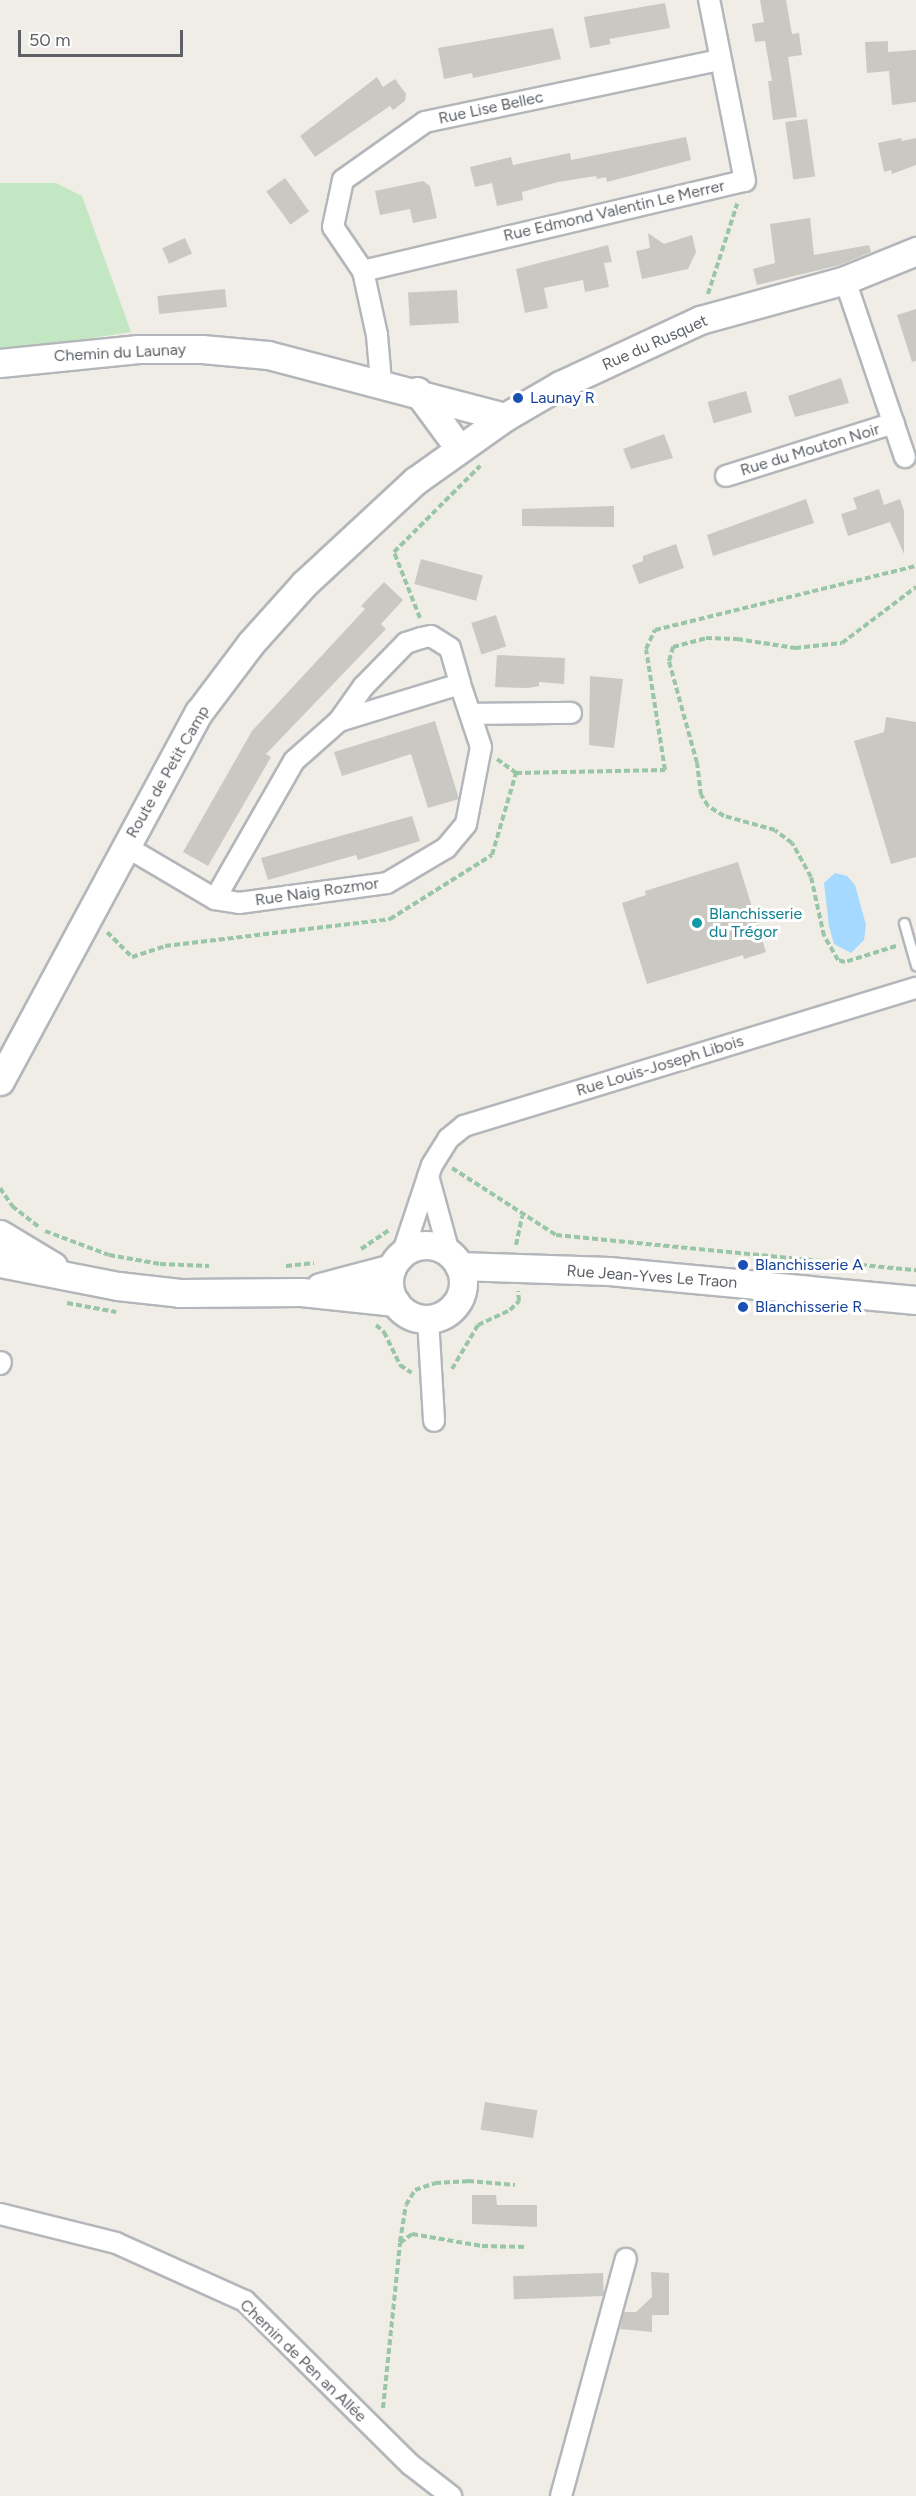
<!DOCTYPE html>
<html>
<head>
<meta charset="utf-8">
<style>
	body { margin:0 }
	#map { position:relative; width:916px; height:2496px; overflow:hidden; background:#efede5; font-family:Figtree,sans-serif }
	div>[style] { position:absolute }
	.green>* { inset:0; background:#c2e7c2 }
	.water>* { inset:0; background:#a6d9ff }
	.building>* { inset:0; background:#cac8c2; transform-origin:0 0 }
	.path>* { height:4px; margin-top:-2px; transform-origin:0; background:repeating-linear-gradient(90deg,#99c6a6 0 6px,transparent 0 9px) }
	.roads { filter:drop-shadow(2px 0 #b3b6ba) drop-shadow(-2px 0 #b3b6ba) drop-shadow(0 2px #b3b6ba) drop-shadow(0 -2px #b3b6ba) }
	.lane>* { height:9px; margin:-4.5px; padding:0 4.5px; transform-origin:4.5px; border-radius:4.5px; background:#fff }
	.street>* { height:20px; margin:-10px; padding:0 10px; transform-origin:10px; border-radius:10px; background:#fff }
	.secondary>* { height:27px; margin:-13.5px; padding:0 13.5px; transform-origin:13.5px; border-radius:13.5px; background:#fff }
	.secondary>.ring { margin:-13.5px; padding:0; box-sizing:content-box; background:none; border:27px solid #fff; border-radius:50% }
	.dots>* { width:16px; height:16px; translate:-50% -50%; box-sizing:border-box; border:3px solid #fff; border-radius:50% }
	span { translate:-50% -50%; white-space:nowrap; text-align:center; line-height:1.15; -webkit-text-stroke:6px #fff; paint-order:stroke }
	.street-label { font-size:16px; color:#5d6166 }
	.transit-label { font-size:16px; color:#164399 }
	.left { translate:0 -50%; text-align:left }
	.culture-label { font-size:16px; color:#0d838f }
	.scale { position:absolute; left:18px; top:30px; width:165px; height:27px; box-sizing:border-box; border:3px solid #5d6166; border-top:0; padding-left:8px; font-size:18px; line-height:21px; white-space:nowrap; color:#5d6166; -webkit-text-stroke:4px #fff; paint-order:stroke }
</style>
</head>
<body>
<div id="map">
	<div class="green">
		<div style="clip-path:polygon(0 183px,56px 183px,82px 196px,131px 332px,0 352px)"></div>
	</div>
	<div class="water">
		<div style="clip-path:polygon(835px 873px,847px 876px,855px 885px,866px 925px,864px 940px,851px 953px,834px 944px,829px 926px,824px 883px)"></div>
	</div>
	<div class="building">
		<div style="clip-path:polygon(760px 0,786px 0,792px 34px,799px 33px,802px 55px,788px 57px,797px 117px,773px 120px,768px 81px,772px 81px,765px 41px,755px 42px,752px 24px,764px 22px)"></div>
		<div style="clip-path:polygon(665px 3px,670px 28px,609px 39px,611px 44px,590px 48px,584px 17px)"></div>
		<div style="clip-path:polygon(553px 28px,561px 59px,473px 78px,472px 73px,444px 79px,438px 48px)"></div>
		<div style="clip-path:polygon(888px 41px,888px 52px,916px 50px,916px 102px,892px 105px,889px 71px,867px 73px,865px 42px)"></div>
		<div style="clip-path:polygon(377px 77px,383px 87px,395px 79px,406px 94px,405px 101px,393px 110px,390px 106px,315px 157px,300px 136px)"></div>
		<div style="left:807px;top:119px;width:58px;height:22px;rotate:82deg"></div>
		<div style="clip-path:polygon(686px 137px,691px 160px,607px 182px,606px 177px,597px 179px,596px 176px,558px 182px,522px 192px,523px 200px,497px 206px,492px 183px,475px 187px,470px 167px,511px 157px,513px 165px,570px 153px,571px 160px)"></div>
		<div style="clip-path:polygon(901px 138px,902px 141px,916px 138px,916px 165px,892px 174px,891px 170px,884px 172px,878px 143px)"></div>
		<div style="left:285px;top:178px;width:41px;height:23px;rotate:54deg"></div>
		<div style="clip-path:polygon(423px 181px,430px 186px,437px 218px,413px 223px,410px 209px,380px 215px,375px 191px)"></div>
		<div style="clip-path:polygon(810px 218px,814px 255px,869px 245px,871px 252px,840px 265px,757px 285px,753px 269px,775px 263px,770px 224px)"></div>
		<div style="clip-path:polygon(648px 233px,664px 244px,692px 235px,696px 252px,688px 269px,642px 279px,636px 251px,650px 248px)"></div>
		<div style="left:185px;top:238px;width:17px;height:25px;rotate:66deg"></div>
		<div style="clip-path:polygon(608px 245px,612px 262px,604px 263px,609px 287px,585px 292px,583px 280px,544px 288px,548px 308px,525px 313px,516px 269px)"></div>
		<div style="left:225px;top:289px;width:18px;height:68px;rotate:84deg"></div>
		<div style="left:457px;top:290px;width:33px;height:49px;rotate:87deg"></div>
		<div style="clip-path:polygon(916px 309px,916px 361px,912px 362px,897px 315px)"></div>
		<div style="clip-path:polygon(841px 378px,849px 403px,795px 417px,788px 396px)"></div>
		<div style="left:746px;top:391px;width:22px;height:40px;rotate:74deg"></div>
		<div style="clip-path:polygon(664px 434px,673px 458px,631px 469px,623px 449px)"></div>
		<div style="clip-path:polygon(879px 489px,884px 505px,900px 499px,904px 511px,904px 554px,890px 522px,848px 536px,841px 514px,857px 509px,853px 498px)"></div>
		<div style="clip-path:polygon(806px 499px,814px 523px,713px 556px,707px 535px)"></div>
		<div style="clip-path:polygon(614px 506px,614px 527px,522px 526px,522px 509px)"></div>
		<div style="clip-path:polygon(676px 544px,684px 568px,639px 584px,632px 565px,643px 561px,643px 556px)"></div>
		<div style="left:421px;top:559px;width:64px;height:26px;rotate:15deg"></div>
		<div style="clip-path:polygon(384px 582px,403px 600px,381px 624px,386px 629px,266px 754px,271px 757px,208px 866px,183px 852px,252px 731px,365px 609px,361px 606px)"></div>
		<div style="left:496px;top:615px;width:33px;height:26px;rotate:72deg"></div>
		<div style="clip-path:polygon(497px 655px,565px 658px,564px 684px,539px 682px,539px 686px,528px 688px,495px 687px)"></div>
		<div style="clip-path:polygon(590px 676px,623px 679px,614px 748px,589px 745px)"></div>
		<div style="clip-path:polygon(886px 717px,916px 722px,916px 857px,891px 864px,854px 741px,884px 732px)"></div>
		<div style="clip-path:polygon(435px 721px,459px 799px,428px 808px,411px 754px,342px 776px,334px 752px)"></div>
		<div style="clip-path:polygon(412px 816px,420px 841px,358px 860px,356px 855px,268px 880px,261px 858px)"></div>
		<div style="clip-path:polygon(738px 862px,766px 952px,744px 959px,743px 955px,647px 984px,622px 903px,646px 895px,645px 891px)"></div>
		<div style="left:485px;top:2102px;width:53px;height:28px;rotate:9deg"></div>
		<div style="clip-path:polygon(472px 2195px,496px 2195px,497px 2205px,537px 2205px,537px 2227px,472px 2224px)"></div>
		<div style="clip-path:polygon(651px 2272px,669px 2273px,669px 2315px,652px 2315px,652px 2332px,620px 2329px,624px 2312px,636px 2312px,652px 2297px)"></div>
		<div style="left:603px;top:2273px;width:23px;height:90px;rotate:88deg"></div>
	</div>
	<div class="path">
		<div style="left:708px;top:294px;width:95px;rotate:-72.1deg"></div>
		<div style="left:420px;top:618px;width:71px;rotate:-111.5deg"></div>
		<div style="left:394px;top:552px;width:122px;rotate:-45deg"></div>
		<div style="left:497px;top:759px;width:24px;rotate:36deg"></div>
		<div style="left:107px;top:932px;width:35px;rotate:45deg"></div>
		<div style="left:132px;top:957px;width:35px;rotate:-18deg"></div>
		<div style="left:165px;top:946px;width:227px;rotate:-6.8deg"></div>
		<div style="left:390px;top:919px;width:120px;rotate:-32.1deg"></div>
		<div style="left:492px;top:855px;width:85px;rotate:-73.7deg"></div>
		<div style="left:516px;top:773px;width:149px;rotate:-1.2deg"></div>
		<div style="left:665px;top:770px;width:122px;rotate:-98.9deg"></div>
		<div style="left:646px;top:649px;width:21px;rotate:-65deg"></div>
		<div style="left:655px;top:630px;width:269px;rotate:-13.8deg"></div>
		<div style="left:896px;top:946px;width:53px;rotate:162.6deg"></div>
		<div style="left:845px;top:962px;width:7px;rotate:-164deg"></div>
		<div style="left:838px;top:960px;width:28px;rotate:-120deg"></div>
		<div style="left:824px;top:936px;width:60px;rotate:-102.4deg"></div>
		<div style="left:811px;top:877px;width:39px;rotate:-119deg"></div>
		<div style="left:792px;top:843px;width:21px;rotate:-143deg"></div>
		<div style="left:775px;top:830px;width:53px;rotate:-164.6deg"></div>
		<div style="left:724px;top:816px;width:19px;rotate:-148deg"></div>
		<div style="left:708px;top:806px;width:13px;rotate:-122deg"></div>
		<div style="left:701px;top:795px;width:32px;rotate:-97deg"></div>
		<div style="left:697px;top:763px;width:106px;rotate:-105.4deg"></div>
		<div style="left:669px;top:661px;width:15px;rotate:-74deg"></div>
		<div style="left:673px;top:647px;width:34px;rotate:-15deg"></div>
		<div style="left:706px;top:638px;width:31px;rotate:2deg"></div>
		<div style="left:737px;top:639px;width:59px;rotate:8.8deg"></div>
		<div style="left:795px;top:648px;width:47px;rotate:-6.1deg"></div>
		<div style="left:842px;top:643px;width:93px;rotate:-37.1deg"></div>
		<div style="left:452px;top:1168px;width:124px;rotate:32.8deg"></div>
		<div style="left:556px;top:1235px;width:362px;rotate:5.6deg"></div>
		<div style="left:0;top:1188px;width:22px;rotate:56deg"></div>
		<div style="left:12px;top:1206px;width:34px;rotate:38deg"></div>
		<div style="left:45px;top:1231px;width:68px;rotate:20.6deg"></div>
		<div style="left:109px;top:1255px;width:52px;rotate:10deg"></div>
		<div style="left:160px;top:1264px;width:49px;rotate:2.3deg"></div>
		<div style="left:516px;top:1245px;width:30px;rotate:-78deg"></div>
		<div style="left:361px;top:1249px;width:34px;rotate:-34deg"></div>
		<div style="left:286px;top:1266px;width:28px;rotate:-6deg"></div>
		<div style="left:67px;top:1303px;width:50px;rotate:10.4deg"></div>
		<div style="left:376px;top:1325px;width:11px;rotate:41deg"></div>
		<div style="left:384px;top:1332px;width:37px;rotate:64deg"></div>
		<div style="left:400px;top:1365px;width:14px;rotate:34deg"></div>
		<div style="left:452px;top:1369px;width:51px;rotate:-59.4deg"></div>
		<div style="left:478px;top:1325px;width:35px;rotate:-25deg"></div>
		<div style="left:510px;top:1310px;width:13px;rotate:-45deg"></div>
		<div style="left:519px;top:1301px;width:10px;rotate:-96deg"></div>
		<div style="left:400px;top:2242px;width:37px;rotate:-81deg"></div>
		<div style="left:406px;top:2205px;width:17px;rotate:-59deg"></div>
		<div style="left:415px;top:2190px;width:21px;rotate:-19deg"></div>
		<div style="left:435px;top:2183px;width:33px;rotate:-3deg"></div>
		<div style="left:468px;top:2181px;width:47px;rotate:4.9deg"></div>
		<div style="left:383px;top:2408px;width:166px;rotate:-84.1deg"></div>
		<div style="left:400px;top:2243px;width:15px;rotate:-37deg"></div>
		<div style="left:412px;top:2234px;width:71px;rotate:9.7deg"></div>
		<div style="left:482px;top:2246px;width:45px;rotate:1.3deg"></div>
	</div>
	<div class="roads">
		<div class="lane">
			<div style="left:904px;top:923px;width:44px;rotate:74.1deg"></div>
		</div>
		<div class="street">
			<div style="left:363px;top:271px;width:392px;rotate:-13.3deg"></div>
			<div style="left:745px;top:181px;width:185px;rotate:-101.2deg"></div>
			<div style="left:845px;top:280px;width:187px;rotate:71.3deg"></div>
			<div style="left:381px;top:382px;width:47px;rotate:-94.9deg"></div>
			<div style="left:377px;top:335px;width:66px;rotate:-102.3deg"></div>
			<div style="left:363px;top:271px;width:53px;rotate:-124.3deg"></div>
			<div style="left:333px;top:227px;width:48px;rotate:-78deg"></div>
			<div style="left:343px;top:180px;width:100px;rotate:-35.3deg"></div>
			<div style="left:425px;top:122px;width:299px;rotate:-11.9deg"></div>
			<div style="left:726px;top:476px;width:176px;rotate:-17.5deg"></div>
			<div style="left:471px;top:714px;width:100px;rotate:-0.6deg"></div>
			<div style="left:339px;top:721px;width:42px;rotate:-54.8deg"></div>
			<div style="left:363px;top:687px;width:62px;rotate:-45.7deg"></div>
			<div style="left:406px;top:643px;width:16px;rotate:-18deg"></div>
			<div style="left:421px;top:638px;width:10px;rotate:-11deg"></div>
			<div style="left:431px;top:636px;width:22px;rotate:32deg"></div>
			<div style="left:450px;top:648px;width:37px;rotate:74deg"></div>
			<div style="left:125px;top:846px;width:104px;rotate:30.5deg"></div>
			<div style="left:215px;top:899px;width:24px;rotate:9deg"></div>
			<div style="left:239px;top:903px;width:149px;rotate:-7.7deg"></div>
			<div style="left:387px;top:883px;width:69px;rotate:-30.7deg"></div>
			<div style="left:446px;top:848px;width:31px;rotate:-50deg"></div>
			<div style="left:466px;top:824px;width:78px;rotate:-79deg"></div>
			<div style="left:481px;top:747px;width:66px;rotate:-108.4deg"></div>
			<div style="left:460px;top:684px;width:127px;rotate:163deg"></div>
			<div style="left:339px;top:721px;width:60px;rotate:138.4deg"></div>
			<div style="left:294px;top:761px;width:159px;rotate:119.8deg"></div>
			<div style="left:428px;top:1176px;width:80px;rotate:74.7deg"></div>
			<div style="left:402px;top:1255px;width:95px;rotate:-71.6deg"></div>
			<div style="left:432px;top:1165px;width:31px;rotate:-58deg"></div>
			<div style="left:448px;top:1139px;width:21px;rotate:-39deg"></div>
			<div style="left:464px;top:1126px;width:473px;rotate:-17deg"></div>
			<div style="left:428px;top:1319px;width:102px;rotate:86.6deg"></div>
			<div style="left:0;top:1364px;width:2px;rotate:-63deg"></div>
			<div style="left:0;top:2214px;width:120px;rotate:14deg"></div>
			<div style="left:116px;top:2243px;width:141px;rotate:24.2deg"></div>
			<div style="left:245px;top:2301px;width:233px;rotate:44.7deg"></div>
			<div style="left:411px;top:2465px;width:51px;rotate:37.8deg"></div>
			<div style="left:561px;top:2496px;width:246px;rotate:-74.7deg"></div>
		</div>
		<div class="secondary">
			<div style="left:0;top:363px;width:139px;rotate:-5.8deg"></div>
			<div style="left:138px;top:349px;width:64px"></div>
			<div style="left:202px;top:349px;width:66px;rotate:5.2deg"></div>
			<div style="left:268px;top:355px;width:245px;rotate:14.7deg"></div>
			<div style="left:417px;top:391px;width:71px;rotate:53.6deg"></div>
			<div style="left:0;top:1081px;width:419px;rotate:-61.7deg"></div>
			<div style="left:199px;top:712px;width:86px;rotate:-53deg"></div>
			<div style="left:251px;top:643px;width:79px;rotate:-48.1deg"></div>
			<div style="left:304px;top:584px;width:151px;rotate:-42.9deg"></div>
			<div style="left:415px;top:481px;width:110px;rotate:-35.4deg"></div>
			<div style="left:505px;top:417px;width:64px;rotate:-30.2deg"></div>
			<div style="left:560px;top:385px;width:154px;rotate:-24.9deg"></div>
			<div style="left:700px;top:320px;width:150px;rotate:-15.4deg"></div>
			<div style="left:845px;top:280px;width:77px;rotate:-22.2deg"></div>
			<div style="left:0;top:1234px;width:62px;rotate:31.1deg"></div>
			<div class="ring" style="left:389px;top:1245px;width:47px;height:47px"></div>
			<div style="left:0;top:1263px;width:120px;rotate:11deg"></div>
			<div style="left:118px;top:1286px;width:62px;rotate:6.4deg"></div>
			<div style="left:180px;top:1293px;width:121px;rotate:-0.5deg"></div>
			<div style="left:301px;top:1292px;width:95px;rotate:6.1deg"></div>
			<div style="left:459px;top:1266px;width:150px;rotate:1.9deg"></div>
			<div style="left:609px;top:1271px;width:308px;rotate:5.4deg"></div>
			<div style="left:320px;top:1287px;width:74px;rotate:-14.8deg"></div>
		</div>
	</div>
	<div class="dots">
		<div style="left:518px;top:398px;background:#1a4fb4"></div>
		<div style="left:697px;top:923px;background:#0f9aa8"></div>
		<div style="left:743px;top:1265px;background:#1a4fb4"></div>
		<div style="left:743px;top:1307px;background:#1a4fb4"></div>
	</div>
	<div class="street-label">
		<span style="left:491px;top:108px;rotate:-12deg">Rue Lise Bellec</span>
		<span style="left:614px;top:211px;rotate:-13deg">Rue Edmond Valentin Le Merrer</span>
		<span style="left:655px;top:343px;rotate:-24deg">Rue du Rusquet</span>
		<span style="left:120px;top:353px;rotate:-3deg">Chemin du Launay</span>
		<span style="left:810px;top:450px;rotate:-17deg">Rue du Mouton Noir</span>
		<span style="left:168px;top:772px;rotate:-60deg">Route de Petit Camp</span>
		<span style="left:317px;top:892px;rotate:-8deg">Rue Naig Rozmor</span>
		<span style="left:660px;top:1066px;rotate:-17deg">Rue Louis-Joseph Libois</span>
		<span style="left:652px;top:1277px;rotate:4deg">Rue Jean-Yves Le Traon</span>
		<span style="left:303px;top:2361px;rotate:44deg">Chemin de Pen an Allée</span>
	</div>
	<div class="transit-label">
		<span class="left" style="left:530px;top:398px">Launay R</span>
		<span class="left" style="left:755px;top:1265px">Blanchisserie A</span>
		<span class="left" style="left:755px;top:1307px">Blanchisserie R</span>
	</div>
	<div class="culture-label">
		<span class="left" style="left:709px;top:923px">Blanchisserie<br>du Trégor</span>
	</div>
	<div class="scale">50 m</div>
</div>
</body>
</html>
